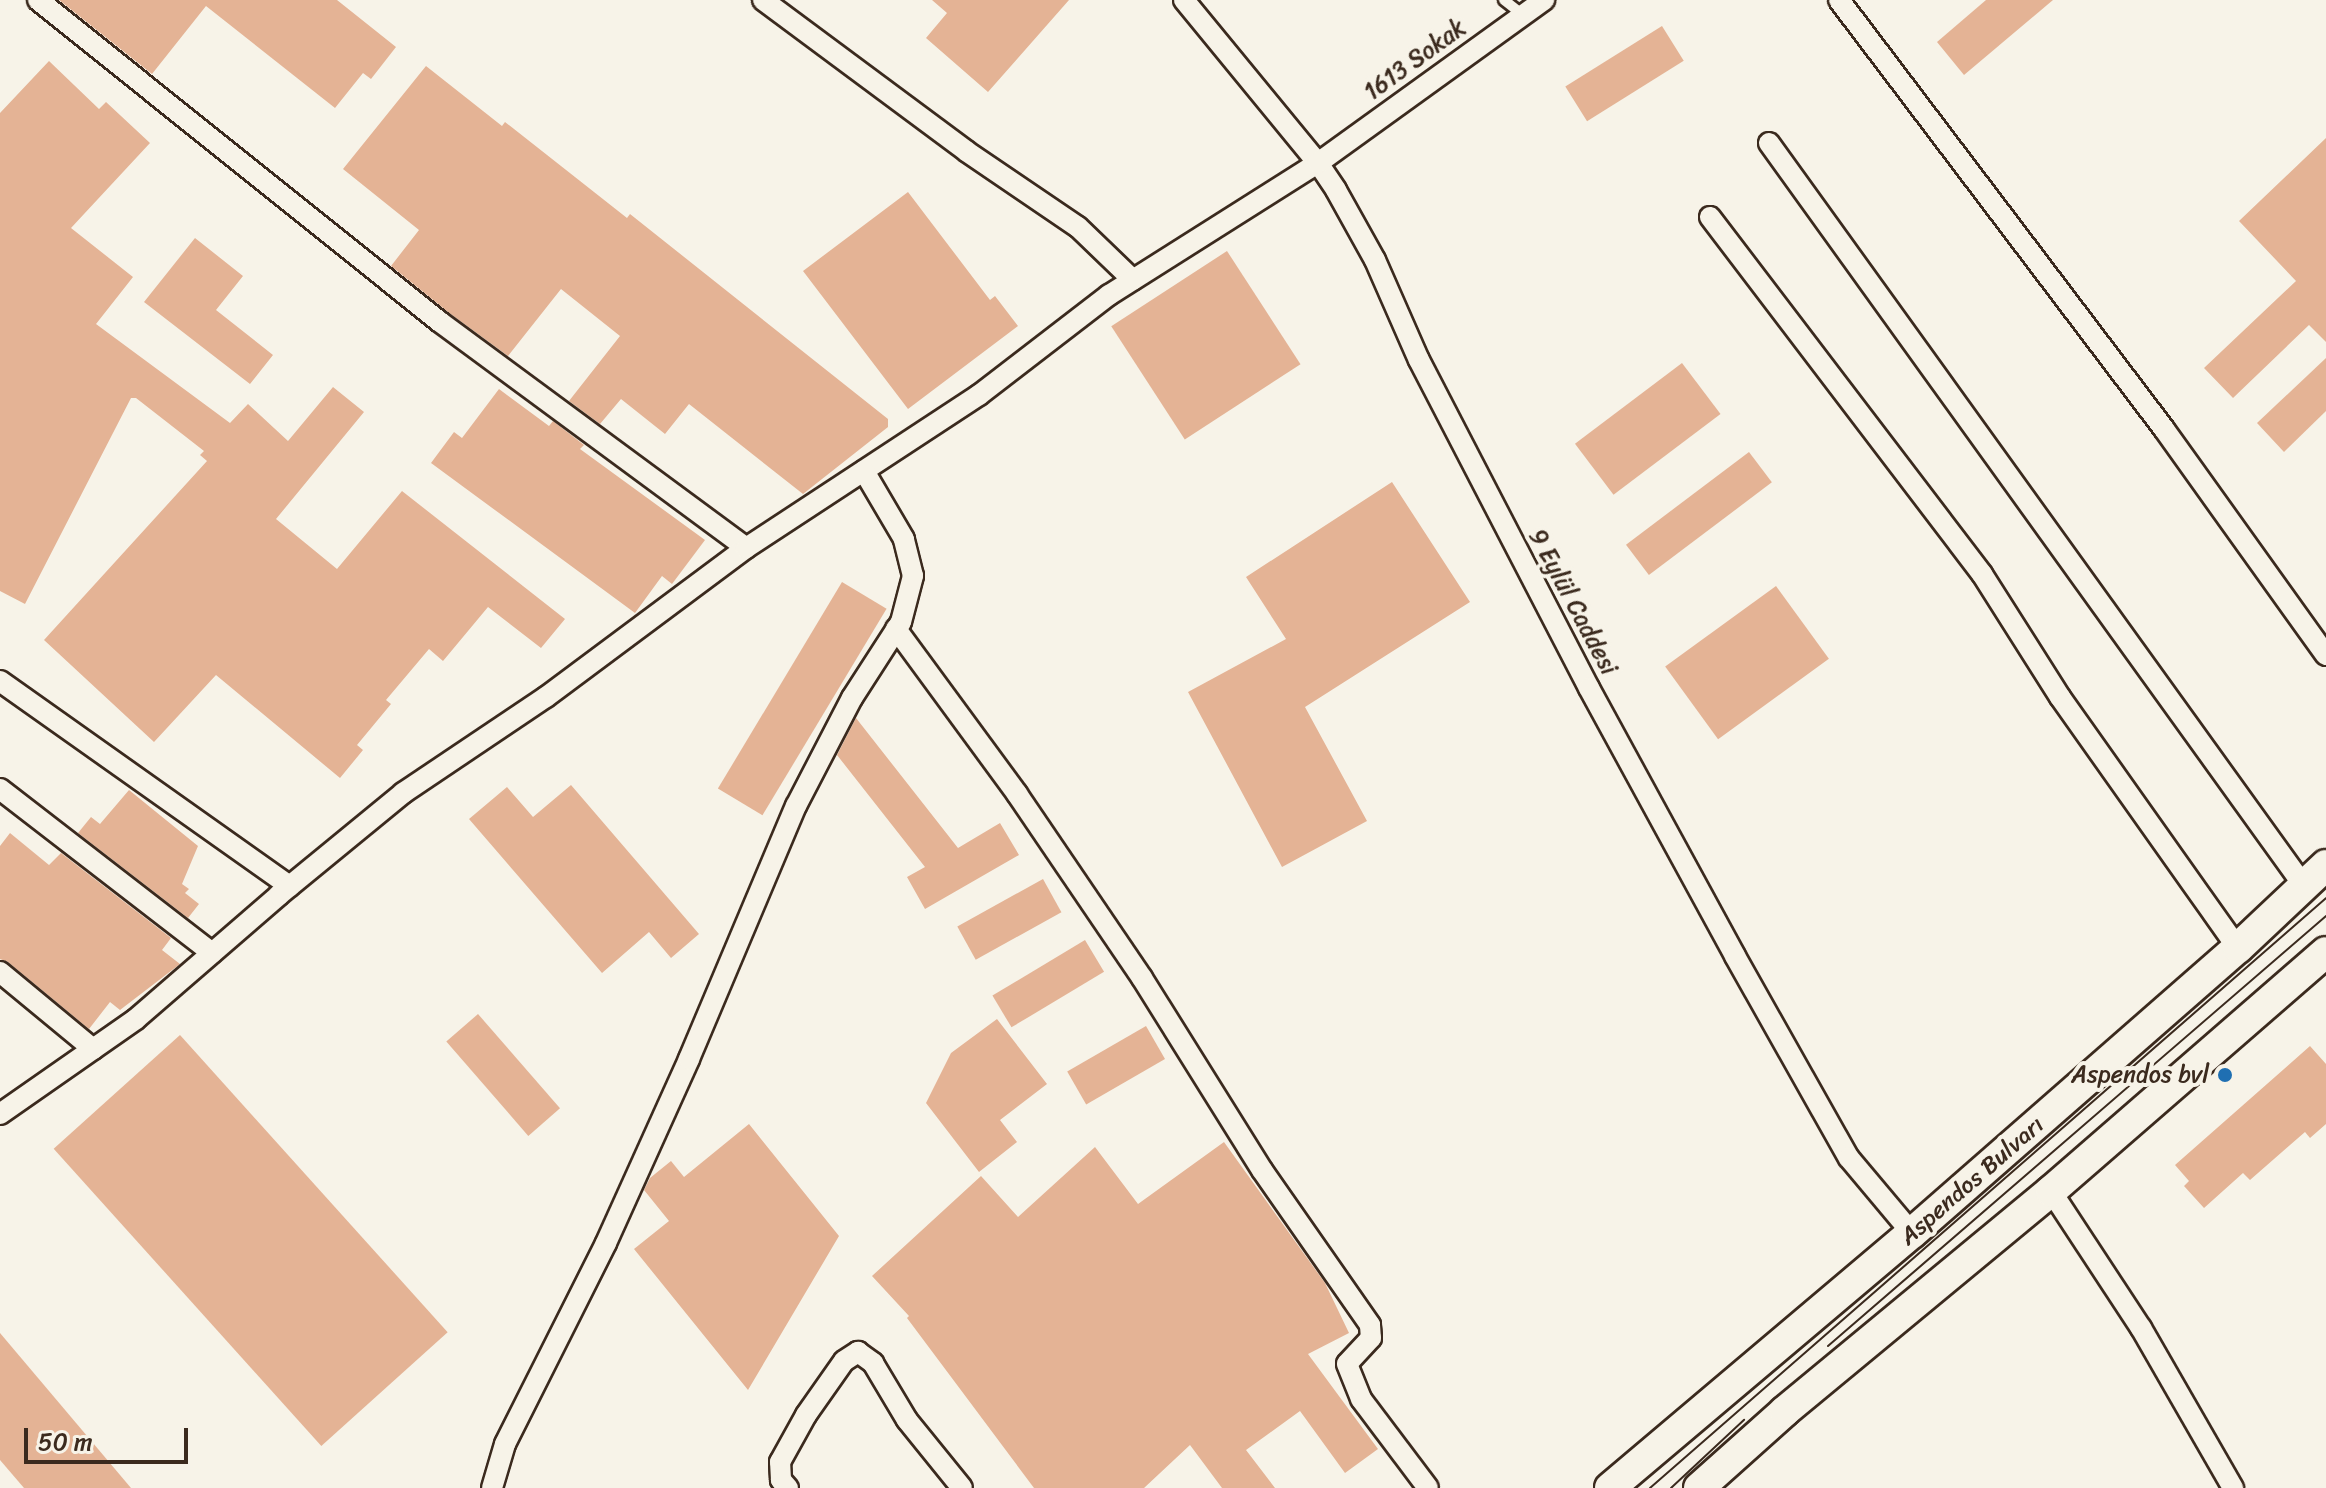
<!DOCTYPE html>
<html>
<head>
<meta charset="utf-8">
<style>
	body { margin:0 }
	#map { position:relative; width:2326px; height:1488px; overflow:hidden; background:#f7f3e8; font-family:Sriracha,sans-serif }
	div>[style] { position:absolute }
	.building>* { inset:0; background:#e4b395; transform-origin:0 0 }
	.roads { filter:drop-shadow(2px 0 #3b2a1e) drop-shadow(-2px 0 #3b2a1e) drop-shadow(0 2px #3b2a1e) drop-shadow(0 -2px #3b2a1e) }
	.lane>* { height:10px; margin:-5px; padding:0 5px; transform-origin:5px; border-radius:5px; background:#f7f3e8 }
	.street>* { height:20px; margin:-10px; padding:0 10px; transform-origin:10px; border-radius:10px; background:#f7f3e8 }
	.primary>* { height:30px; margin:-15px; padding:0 15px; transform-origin:15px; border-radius:15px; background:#f7f3e8 }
	.tram>* { height:2px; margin:-1px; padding:0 1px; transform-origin:1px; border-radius:1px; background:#3b2a1e }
	.dots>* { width:22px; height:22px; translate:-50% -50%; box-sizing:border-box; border:4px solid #f7f3e8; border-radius:50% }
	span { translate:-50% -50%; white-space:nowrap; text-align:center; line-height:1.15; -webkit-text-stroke:8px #f7f3e8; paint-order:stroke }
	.street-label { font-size:24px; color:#3b2a1e }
	.poi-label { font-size:24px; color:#3b2a1e }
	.right { translate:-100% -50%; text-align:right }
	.scale { position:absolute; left:24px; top:1428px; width:164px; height:36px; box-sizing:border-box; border:4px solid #3b2a1e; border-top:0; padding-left:10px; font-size:24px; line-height:28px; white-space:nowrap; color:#3b2a1e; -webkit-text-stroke:6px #f7f3e8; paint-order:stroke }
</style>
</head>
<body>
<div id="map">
	<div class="building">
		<div style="clip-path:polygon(59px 0,337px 0,396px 47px,371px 79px,363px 73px,335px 108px,206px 6px,152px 74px)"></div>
		<div style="clip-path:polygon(932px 0,1069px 0,988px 92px,926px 38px,947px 13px)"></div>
		<div style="clip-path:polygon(1986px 0,2053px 0,1964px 75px,1937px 42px)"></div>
		<div style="left:1662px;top:26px;width:41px;height:114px;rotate:58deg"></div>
		<div style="clip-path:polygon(49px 61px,99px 109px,106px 102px,150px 143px,71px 228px,133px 277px,96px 324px,230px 423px,248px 404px,288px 441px,333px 387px,364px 412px,276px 519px,337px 569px,402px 491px,565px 619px,541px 648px,488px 607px,443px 661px,429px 649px,386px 700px,391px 704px,357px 745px,363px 750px,340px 778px,216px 675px,154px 742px,44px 640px,207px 461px,200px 455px,204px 451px,136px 398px,131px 398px,25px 604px,0 591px,0 113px)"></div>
		<div style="clip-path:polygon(426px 66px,502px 126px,505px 122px,627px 218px,630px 214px,888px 419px,888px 427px,803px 494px,689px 404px,665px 434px,621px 399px,600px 424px,569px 401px,620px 336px,561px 289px,508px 356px,448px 312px,391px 266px,419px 230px,343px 169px)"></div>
		<div style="clip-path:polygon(2326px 138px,2326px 342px,2309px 325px,2233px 398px,2204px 368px,2296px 281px,2239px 221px)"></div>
		<div style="clip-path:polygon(908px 192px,990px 300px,995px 296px,1018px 326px,908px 409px,803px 271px)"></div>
		<div style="clip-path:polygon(195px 238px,243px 276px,216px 310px,273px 355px,250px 384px,144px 302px)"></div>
		<div style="left:1227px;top:251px;width:135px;height:138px;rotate:57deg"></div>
		<div style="clip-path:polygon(2326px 358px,2326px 411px,2284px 452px,2257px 423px)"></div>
		<div style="left:1682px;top:363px;width:64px;height:134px;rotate:53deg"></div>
		<div style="clip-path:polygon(499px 389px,549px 426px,553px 421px,584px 445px,580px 449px,705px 540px,672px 584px,662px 576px,635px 613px,431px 463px,454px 432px,462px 438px)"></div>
		<div style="left:1749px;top:452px;width:38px;height:154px;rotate:53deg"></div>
		<div style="clip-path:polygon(1392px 482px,1470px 602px,1305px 707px,1367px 821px,1282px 867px,1188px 692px,1286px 639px,1246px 577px)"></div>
		<div style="left:842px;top:582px;width:52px;height:241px;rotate:31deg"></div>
		<div style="left:1776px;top:586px;width:90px;height:137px;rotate:54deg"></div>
		<div style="clip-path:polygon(856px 718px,958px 848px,1000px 823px,1019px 855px,925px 909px,907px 877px,925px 867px,837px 755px)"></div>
		<div style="clip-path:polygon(571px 785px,699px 934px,671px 958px,649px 932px,602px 973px,469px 819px,507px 787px,533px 817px)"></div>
		<div style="clip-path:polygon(129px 790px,198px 846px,182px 884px,189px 889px,185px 893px,199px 904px,188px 918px,78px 833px,91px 817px,100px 824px)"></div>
		<div style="clip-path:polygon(10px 833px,49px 865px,61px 853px,171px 938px,162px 950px,180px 964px,120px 1010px,110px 1002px,89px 1029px,8px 962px,0 959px,0 846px)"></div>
		<div style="left:1043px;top:879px;width:38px;height:98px;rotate:61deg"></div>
		<div style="left:1085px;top:940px;width:37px;height:108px;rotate:59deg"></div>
		<div style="left:478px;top:1014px;width:125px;height:42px;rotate:49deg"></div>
		<div style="clip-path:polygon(997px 1019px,1047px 1084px,1000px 1120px,1017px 1142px,979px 1172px,926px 1103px,951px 1053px)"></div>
		<div style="left:1146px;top:1026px;width:38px;height:91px;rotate:60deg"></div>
		<div style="left:180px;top:1035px;width:400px;height:170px;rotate:48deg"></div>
		<div style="clip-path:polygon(2310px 1046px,2326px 1064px,2326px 1124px,2310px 1138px,2305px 1132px,2250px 1180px,2243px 1173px,2204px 1208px,2184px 1186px,2189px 1181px,2175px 1165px)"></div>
		<div style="clip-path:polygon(749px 1124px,839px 1236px,748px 1390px,634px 1249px,669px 1221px,644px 1190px,650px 1178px,671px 1161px,684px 1177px)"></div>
		<div style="clip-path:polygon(1224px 1142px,1325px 1283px,1349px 1333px,1308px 1354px,1378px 1449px,1345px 1473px,1300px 1411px,1246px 1450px,1275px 1488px,1222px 1488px,1190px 1445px,1144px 1488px,1034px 1488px,907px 1318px,909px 1316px,872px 1276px,981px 1176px,1018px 1217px,1095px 1147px,1138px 1204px)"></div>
		<div style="clip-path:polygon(0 1333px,131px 1488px,24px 1488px,0 1460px)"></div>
	</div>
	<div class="roads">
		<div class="lane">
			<div style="left:1504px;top:0;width:24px;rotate:38deg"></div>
		</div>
		<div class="street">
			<div style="left:38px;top:0;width:515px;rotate:38.69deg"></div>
			<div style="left:440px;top:322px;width:380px;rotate:36.4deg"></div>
			<div style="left:763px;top:0;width:253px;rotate:36.6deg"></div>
			<div style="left:966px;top:151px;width:135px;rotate:34.2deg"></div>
			<div style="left:1078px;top:227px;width:76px;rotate:43.9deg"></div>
			<div style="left:1184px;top:0;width:211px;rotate:50.6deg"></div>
			<div style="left:1318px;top:163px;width:32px;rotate:56deg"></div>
			<div style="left:1336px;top:190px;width:80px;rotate:60.9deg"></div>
			<div style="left:1375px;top:260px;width:109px;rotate:66.3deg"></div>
			<div style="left:1419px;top:360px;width:369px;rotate:62.6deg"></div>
			<div style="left:1589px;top:688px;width:305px;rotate:61.4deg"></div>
			<div style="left:1735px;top:956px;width:232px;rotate:60.6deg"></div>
			<div style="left:1849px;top:1158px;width:98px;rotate:50deg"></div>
			<div style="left:1839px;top:0;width:538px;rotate:52.85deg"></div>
			<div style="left:2164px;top:429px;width:278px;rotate:54.4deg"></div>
			<div style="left:1769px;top:143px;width:916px;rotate:54.24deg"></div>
			<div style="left:1710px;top:217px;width:449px;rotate:52.7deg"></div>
			<div style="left:1982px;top:574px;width:146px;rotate:57.6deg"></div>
			<div style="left:2060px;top:697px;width:308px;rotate:54.7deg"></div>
			<div style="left:896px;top:629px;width:205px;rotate:53.7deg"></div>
			<div style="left:1017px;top:794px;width:222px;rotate:55.8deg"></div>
			<div style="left:1142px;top:978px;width:226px;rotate:58deg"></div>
			<div style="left:1262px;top:1170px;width:189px;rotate:55.1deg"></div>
			<div style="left:1370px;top:1325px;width:13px;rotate:86deg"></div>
			<div style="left:1371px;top:1338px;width:35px;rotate:133deg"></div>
			<div style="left:1347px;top:1364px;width:38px;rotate:68deg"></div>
			<div style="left:1361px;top:1399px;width:111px;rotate:53deg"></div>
			<div style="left:0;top:681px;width:355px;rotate:35.3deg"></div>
			<div style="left:0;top:789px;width:268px;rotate:37.7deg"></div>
			<div style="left:0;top:972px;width:121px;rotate:39.6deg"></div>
			<div style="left:0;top:1114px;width:166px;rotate:-34.9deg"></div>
			<div style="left:136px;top:1019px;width:189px;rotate:-40.9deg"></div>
			<div style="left:279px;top:895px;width:161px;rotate:-39.4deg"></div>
			<div style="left:403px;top:793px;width:172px;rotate:-33.9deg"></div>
			<div style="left:546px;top:697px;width:249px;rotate:-36.7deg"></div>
			<div style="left:746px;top:548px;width:279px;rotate:-33.3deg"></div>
			<div style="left:979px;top:395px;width:164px;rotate:-37.6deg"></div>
			<div style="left:1109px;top:295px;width:247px;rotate:-32.3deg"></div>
			<div style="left:1318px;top:163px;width:279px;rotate:-35.8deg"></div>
			<div style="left:2051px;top:1191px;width:164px;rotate:56.7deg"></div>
			<div style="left:2141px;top:1328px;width:185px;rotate:60.1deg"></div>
			<div style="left:492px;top:1488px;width:46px;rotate:-73.5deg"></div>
			<div style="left:505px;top:1444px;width:225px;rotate:-63.3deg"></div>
			<div style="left:606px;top:1243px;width:202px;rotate:-65.7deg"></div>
			<div style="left:689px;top:1059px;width:275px;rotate:-67.1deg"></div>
			<div style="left:796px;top:806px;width:122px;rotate:-62.6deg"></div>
			<div style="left:852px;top:698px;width:90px;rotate:-57.2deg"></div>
			<div style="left:901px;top:622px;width:48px;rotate:-75.4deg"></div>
			<div style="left:913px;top:576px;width:38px;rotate:-104deg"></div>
			<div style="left:904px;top:539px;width:79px;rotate:-120.5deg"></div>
			<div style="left:788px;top:1488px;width:11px;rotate:-131deg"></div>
			<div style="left:781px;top:1480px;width:18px;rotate:-93deg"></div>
			<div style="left:780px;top:1462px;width:54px;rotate:-61deg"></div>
			<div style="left:806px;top:1415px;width:66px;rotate:-54.9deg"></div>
			<div style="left:844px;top:1361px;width:17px;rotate:-33deg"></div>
			<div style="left:858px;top:1352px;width:19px;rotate:36deg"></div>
			<div style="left:873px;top:1363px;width:66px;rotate:59.2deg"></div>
			<div style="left:907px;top:1420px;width:87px;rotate:51deg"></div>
		</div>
		<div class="primary">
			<div style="left:1610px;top:1488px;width:395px;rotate:-40.2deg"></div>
			<div style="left:1912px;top:1233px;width:433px;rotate:-41.2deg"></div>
			<div style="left:2238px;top:948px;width:121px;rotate:-43.3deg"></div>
			<div style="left:1699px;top:1488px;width:115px;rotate:-41.8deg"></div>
			<div style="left:1785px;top:1411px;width:345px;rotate:-39.6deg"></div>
			<div style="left:2051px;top:1191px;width:364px;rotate:-41deg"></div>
		</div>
	</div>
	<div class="tram">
		<div style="left:1828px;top:1346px;width:658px;rotate:-40.81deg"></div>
		<div style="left:1650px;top:1488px;width:897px;rotate:-41.11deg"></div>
		<div style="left:1671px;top:1488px;width:100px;rotate:-43deg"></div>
	</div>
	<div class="dots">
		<div style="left:2225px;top:1075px;background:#1f6fb2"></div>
	</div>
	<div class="street-label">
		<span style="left:1415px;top:60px;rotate:-36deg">1613 Sokak</span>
		<span style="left:1573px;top:602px;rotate:62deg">9 Eylül Caddesi</span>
		<span style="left:1972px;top:1181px;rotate:-41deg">Aspendos Bulvarı</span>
	</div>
	<div class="poi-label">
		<span class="right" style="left:2209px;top:1075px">Aspendos bvl</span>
	</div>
	<div class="scale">50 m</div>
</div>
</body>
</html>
